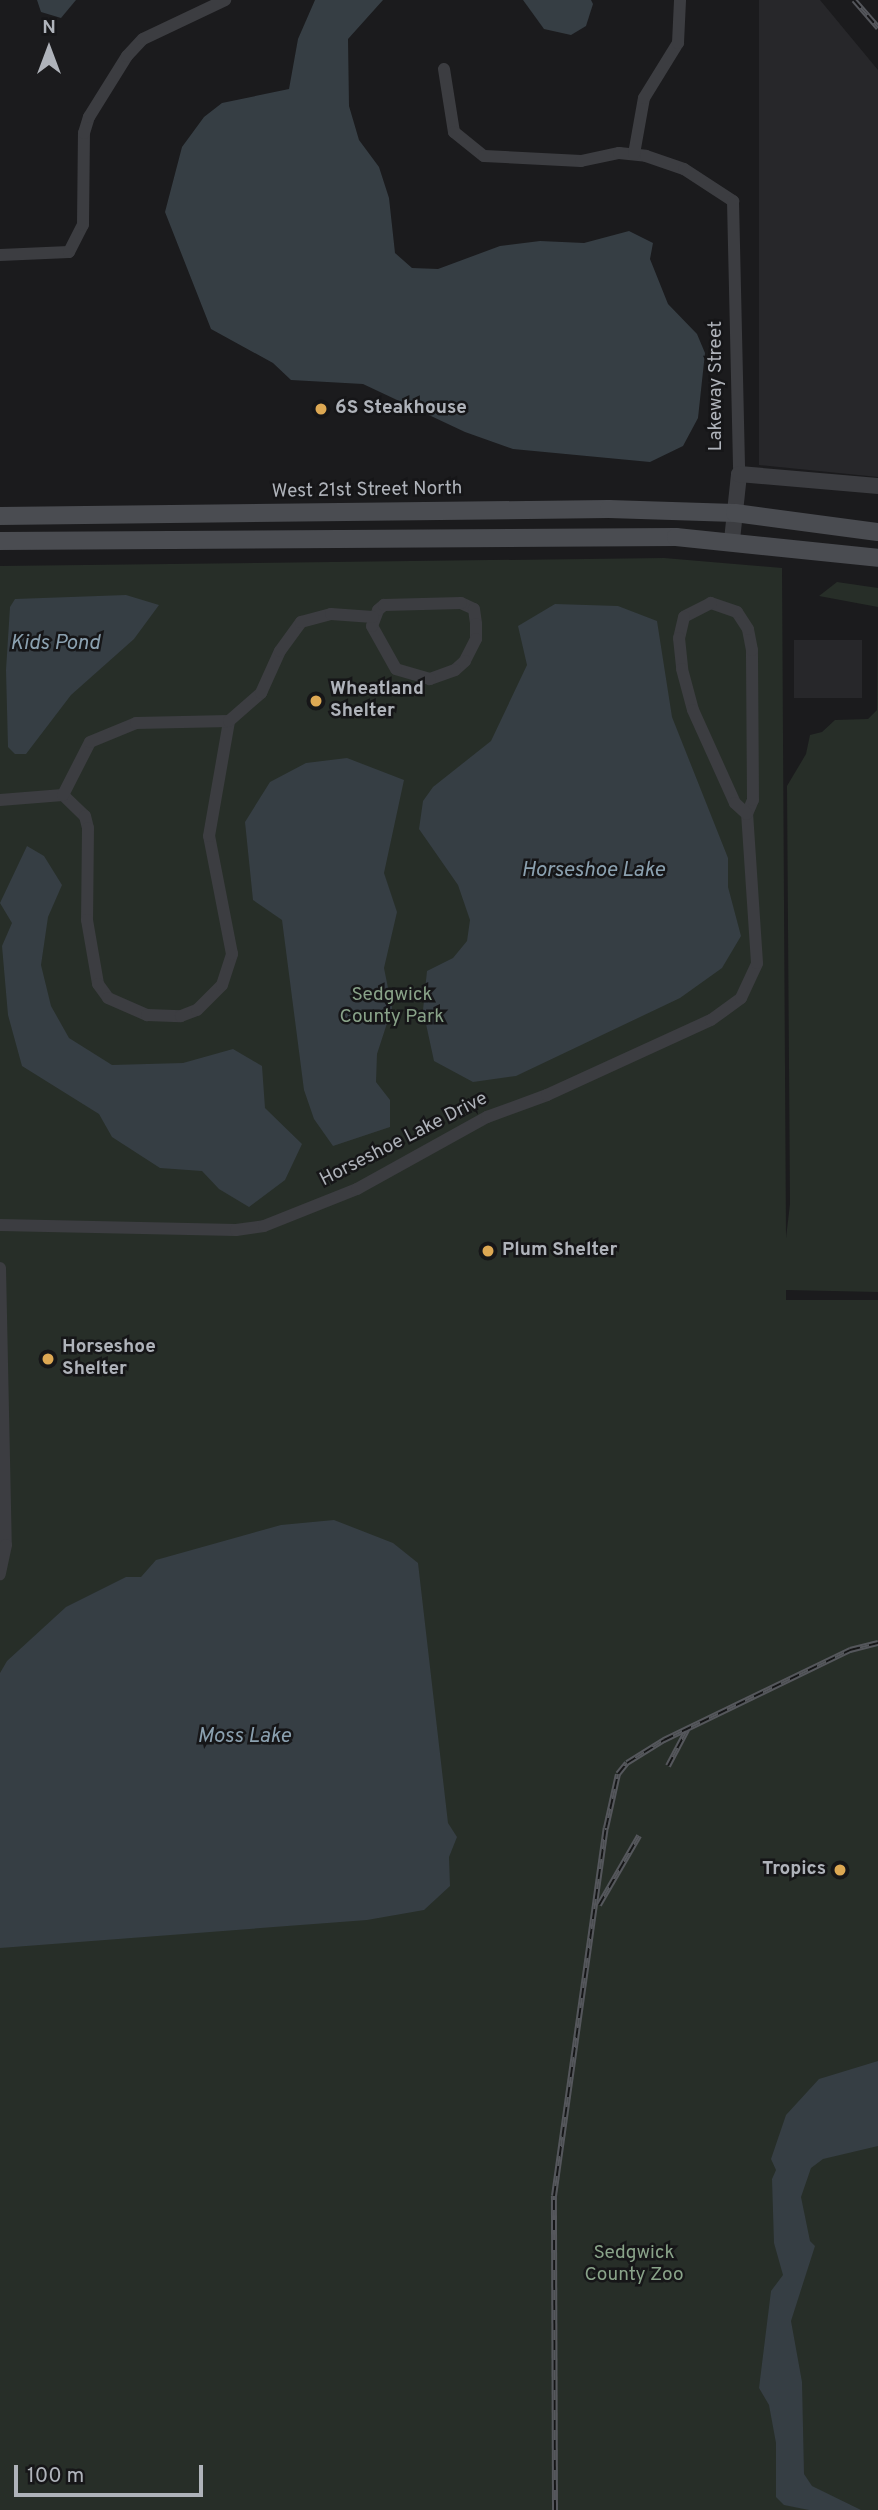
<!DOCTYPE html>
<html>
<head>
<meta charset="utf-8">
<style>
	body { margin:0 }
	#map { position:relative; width:878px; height:2510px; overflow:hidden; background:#1b1b1d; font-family:Overpass,sans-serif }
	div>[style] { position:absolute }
	.built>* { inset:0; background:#27272a; transform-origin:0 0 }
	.green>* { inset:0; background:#272e28 }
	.water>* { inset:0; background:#363e44 }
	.minor>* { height:12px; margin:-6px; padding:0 6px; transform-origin:6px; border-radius:6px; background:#3c3d41 }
	.tertiary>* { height:16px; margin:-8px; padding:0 8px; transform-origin:8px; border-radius:8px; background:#3c3d41 }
	.secondary>* { height:18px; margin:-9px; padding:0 9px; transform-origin:9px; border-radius:9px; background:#4a4c51 }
	.rail>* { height:6px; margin-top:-3px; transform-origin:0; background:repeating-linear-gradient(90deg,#161618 0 10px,#55575c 0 20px); box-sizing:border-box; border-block:2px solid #55575c }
	.dots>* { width:19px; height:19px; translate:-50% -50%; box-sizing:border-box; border:4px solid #161618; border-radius:50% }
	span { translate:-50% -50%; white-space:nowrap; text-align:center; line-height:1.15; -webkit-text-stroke:5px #161618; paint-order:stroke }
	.street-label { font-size:19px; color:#afb3ba }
	.poi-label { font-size:19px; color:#afb3ba; font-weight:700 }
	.left { translate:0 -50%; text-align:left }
	.right { translate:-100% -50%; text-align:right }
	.park-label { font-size:19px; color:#89a389 }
	.water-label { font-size:21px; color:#8ba1b0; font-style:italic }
	.north { position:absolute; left:14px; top:14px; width:70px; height:70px; -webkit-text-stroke:5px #161618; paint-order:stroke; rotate:0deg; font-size:19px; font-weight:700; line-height:28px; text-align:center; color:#afb3ba }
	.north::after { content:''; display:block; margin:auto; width:24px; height:32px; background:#afb3ba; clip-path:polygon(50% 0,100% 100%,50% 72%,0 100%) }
	.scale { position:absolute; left:14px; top:2465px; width:189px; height:32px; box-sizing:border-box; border:4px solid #afb3ba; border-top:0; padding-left:9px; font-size:21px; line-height:24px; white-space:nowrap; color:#afb3ba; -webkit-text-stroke:5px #161618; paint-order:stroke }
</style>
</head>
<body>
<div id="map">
	<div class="built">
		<div style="clip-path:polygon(759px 0,820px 0,878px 70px,878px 477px,759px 465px)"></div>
		<div style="left:862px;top:640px;width:58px;height:68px;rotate:90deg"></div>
	</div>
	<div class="green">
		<div style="clip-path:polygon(664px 558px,782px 568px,786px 1238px,790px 1204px,787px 786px,806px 754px,810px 735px,822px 732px,835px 720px,868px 719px,877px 710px,878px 623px,878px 1292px,786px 1290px,786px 1300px,878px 1300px,878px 2510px,0 2510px,0 566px)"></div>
		<div style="clip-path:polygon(837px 582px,878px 588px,878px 607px,819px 596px)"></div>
	</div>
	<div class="water">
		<div style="clip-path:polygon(37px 0,76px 0,61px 18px,41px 12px)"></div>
		<div style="clip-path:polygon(315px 0,383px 0,348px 39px,349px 106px,359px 140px,379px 167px,389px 198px,395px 253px,412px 268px,438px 269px,500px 246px,540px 241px,584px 243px,629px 231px,653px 243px,650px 259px,668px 304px,697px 334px,705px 353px,698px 418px,683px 446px,650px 462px,513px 449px,465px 432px,363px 384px,291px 380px,273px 363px,211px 329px,165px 212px,182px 147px,204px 117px,222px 103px,289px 89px,298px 39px)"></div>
		<div style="clip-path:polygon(523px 0,591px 0,593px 4px,586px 26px,571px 35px,544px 29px)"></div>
		<div style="clip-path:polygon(126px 595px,159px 605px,134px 639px,71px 695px,26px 754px,15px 754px,8px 747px,6px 670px,10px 607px,15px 599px)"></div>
		<div style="clip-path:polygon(555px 604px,618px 606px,657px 621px,672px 717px,728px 858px,728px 887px,741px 936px,722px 968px,680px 998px,516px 1076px,473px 1082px,434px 1061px,423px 1010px,427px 971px,453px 958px,467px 941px,470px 920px,458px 885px,419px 829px,423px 801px,433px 787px,491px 741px,527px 665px,518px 626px)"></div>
		<div style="clip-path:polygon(347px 758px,404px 780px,384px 873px,397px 912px,384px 968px,392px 1008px,377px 1054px,376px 1082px,390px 1100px,390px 1127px,333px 1146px,314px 1119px,304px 1090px,282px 920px,253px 900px,245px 822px,270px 782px,306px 763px)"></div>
		<div style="clip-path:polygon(27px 846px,44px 856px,62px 885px,48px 917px,41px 965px,51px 1006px,69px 1038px,112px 1065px,183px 1063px,233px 1049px,262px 1066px,265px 1108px,302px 1144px,285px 1180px,249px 1207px,219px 1189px,202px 1171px,160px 1168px,112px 1137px,99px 1114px,22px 1066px,8px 1015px,2px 946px,12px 923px,0 903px)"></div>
		<div style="clip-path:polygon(334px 1520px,393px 1543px,418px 1563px,448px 1823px,457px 1837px,449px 1857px,450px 1886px,424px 1910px,367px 1920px,0 1948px,0 1673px,7px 1661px,66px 1607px,126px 1577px,141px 1577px,156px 1560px,281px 1525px)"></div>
		<div style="clip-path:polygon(878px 2061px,878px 2146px,823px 2159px,811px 2168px,801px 2197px,810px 2241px,815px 2246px,791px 2321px,802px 2382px,804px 2474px,812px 2486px,861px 2510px,809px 2510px,784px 2505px,776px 2497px,776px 2443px,769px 2405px,759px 2388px,771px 2291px,783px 2275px,774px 2243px,772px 2179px,776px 2170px,771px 2159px,786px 2115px,819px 2079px)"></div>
	</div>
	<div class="minor">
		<div style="left:444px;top:69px;width:64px;rotate:81deg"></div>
		<div style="left:454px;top:132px;width:38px;rotate:39deg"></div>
		<div style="left:484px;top:156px;width:97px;rotate:3deg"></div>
		<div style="left:581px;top:161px;width:39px;rotate:-12deg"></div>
		<div style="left:619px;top:153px;width:27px;rotate:6deg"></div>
		<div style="left:646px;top:156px;width:40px;rotate:18.9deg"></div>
		<div style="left:684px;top:169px;width:59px;rotate:33.1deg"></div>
		<div style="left:733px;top:201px;width:273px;rotate:88.7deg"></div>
		<div style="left:634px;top:154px;width:57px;rotate:-79.9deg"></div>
		<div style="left:644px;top:98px;width:65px;rotate:-58.3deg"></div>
		<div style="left:678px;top:43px;width:43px;rotate:-87.3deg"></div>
		<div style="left:0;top:255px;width:69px;rotate:-2.5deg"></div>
		<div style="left:69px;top:252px;width:30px;rotate:-63deg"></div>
		<div style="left:83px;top:225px;width:92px;rotate:-89.4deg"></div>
		<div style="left:84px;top:133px;width:17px;rotate:-73deg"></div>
		<div style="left:89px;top:117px;width:72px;rotate:-58.1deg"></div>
		<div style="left:127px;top:56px;width:23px;rotate:-47deg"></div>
		<div style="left:143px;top:39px;width:91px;rotate:-25.4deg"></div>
		<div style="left:461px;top:603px;width:14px;rotate:25deg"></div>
		<div style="left:474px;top:609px;width:15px;rotate:82deg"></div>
		<div style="left:476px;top:624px;width:15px;rotate:90deg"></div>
		<div style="left:476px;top:639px;width:25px;rotate:117deg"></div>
		<div style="left:465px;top:661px;width:13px;rotate:138deg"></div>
		<div style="left:455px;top:670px;width:27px;rotate:160deg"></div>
		<div style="left:430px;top:679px;width:35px;rotate:-164deg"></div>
		<div style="left:396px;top:669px;width:49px;rotate:-119.2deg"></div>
		<div style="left:372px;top:626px;width:17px;rotate:-69deg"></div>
		<div style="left:378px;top:610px;width:8px;rotate:-40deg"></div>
		<div style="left:384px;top:605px;width:77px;rotate:-1.5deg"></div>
		<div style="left:63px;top:795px;width:30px;rotate:44deg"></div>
		<div style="left:85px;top:816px;width:12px;rotate:76deg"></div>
		<div style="left:88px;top:828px;width:92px;rotate:90.6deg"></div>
		<div style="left:87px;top:920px;width:65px;rotate:80.2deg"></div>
		<div style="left:98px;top:984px;width:17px;rotate:54deg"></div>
		<div style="left:108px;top:998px;width:43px;rotate:23.6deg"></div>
		<div style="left:147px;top:1015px;width:34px;rotate:2deg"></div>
		<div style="left:181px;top:1016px;width:17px;rotate:-21deg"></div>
		<div style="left:197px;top:1010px;width:35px;rotate:-45deg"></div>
		<div style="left:222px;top:985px;width:33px;rotate:-72deg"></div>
		<div style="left:232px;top:954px;width:120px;rotate:-101deg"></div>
		<div style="left:209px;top:836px;width:117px;rotate:-80.1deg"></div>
		<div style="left:0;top:800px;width:63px;rotate:-4.5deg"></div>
		<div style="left:63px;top:795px;width:59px;rotate:-63deg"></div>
		<div style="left:90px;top:742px;width:50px;rotate:-22.4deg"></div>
		<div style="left:136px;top:723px;width:93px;rotate:-1.2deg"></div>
		<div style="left:229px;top:721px;width:43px;rotate:-41.2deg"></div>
		<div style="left:261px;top:693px;width:46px;rotate:-65.7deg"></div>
		<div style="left:280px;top:651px;width:36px;rotate:-54deg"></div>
		<div style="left:301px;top:622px;width:31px;rotate:-15deg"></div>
		<div style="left:331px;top:614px;width:42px;rotate:4.1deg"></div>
		<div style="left:0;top:1225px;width:236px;rotate:1.2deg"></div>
		<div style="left:236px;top:1230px;width:28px;rotate:-8deg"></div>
		<div style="left:264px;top:1226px;width:100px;rotate:-21.7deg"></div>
		<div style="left:357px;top:1189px;width:149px;rotate:-29deg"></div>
		<div style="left:487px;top:1117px;width:64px;rotate:-20.1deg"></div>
		<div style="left:547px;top:1095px;width:180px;rotate:-24.6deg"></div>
		<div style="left:711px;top:1020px;width:37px;rotate:-36deg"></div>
		<div style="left:741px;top:998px;width:38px;rotate:-65deg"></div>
		<div style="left:757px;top:963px;width:149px;rotate:-93.8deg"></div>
		<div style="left:747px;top:814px;width:15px;rotate:-67deg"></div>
		<div style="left:753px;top:800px;width:150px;rotate:-90.4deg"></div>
		<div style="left:752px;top:650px;width:21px;rotate:-101deg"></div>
		<div style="left:748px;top:629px;width:20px;rotate:-123deg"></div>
		<div style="left:737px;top:612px;width:28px;rotate:-161deg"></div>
		<div style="left:711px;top:603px;width:30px;rotate:153deg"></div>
		<div style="left:684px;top:617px;width:22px;rotate:103deg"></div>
		<div style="left:679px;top:638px;width:31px;rotate:84deg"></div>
		<div style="left:682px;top:669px;width:42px;rotate:75deg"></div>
		<div style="left:693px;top:710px;width:102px;rotate:65.7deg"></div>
		<div style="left:735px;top:803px;width:16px;rotate:43deg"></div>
		<div style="left:0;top:1268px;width:277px;rotate:88.8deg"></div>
		<div style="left:6px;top:1545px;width:30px;rotate:102deg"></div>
	</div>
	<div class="tertiary">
		<div style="left:732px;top:540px;width:66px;rotate:-83.9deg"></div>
		<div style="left:739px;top:474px;width:140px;rotate:4.9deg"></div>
	</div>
	<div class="secondary">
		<div style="left:0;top:516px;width:609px;rotate:-0.66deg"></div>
		<div style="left:609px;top:509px;width:126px;rotate:1.8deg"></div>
		<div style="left:735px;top:513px;width:144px;rotate:7.6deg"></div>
		<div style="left:0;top:541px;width:676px;rotate:-0.34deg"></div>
		<div style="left:676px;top:537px;width:203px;rotate:5.9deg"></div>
	</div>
	<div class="rail">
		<div style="left:854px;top:0;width:37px;rotate:49deg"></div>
		<div style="left:668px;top:1766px;width:41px;rotate:-62.2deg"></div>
		<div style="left:599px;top:1905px;width:80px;rotate:-59.9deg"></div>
		<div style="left:555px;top:2510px;width:314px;rotate:-90.2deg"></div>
		<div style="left:554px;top:2196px;width:372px;rotate:-82deg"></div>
		<div style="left:606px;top:1828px;width:55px;rotate:-77.5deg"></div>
		<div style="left:618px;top:1774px;width:14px;rotate:-51deg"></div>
		<div style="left:627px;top:1763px;width:44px;rotate:-31.9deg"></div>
		<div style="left:664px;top:1740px;width:207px;rotate:-25.8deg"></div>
		<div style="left:850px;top:1650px;width:29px;rotate:-14deg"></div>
	</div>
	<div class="dots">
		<div style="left:321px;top:409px;background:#dda853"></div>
		<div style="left:316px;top:701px;background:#dda853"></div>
		<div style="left:488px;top:1251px;background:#dda853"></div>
		<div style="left:48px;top:1359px;background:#dda853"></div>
		<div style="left:840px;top:1870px;background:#dda853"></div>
	</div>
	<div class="street-label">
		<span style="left:717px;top:386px;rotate:-90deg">Lakeway Street</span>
		<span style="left:367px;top:491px;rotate:-1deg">West 21st Street North</span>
		<span style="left:404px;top:1140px;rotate:-27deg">Horseshoe Lake Drive</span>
	</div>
	<div class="poi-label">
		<span class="left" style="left:335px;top:409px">6S Steakhouse</span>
		<span class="left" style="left:330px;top:701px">Wheatland<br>Shelter</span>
		<span class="left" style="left:502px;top:1251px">Plum Shelter</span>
		<span class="left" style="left:62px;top:1359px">Horseshoe<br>Shelter</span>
		<span class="right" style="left:826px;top:1870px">Tropics</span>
	</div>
	<div class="park-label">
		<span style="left:392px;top:1007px">Sedgwick<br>County Park</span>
		<span style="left:634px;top:2265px">Sedgwick<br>County Zoo</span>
	</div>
	<div class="water-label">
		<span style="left:55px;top:644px">Kids Pond</span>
		<span style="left:593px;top:871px">Horseshoe Lake</span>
		<span style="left:244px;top:1737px">Moss Lake</span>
	</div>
	<div class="north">N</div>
	<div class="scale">100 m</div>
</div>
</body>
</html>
